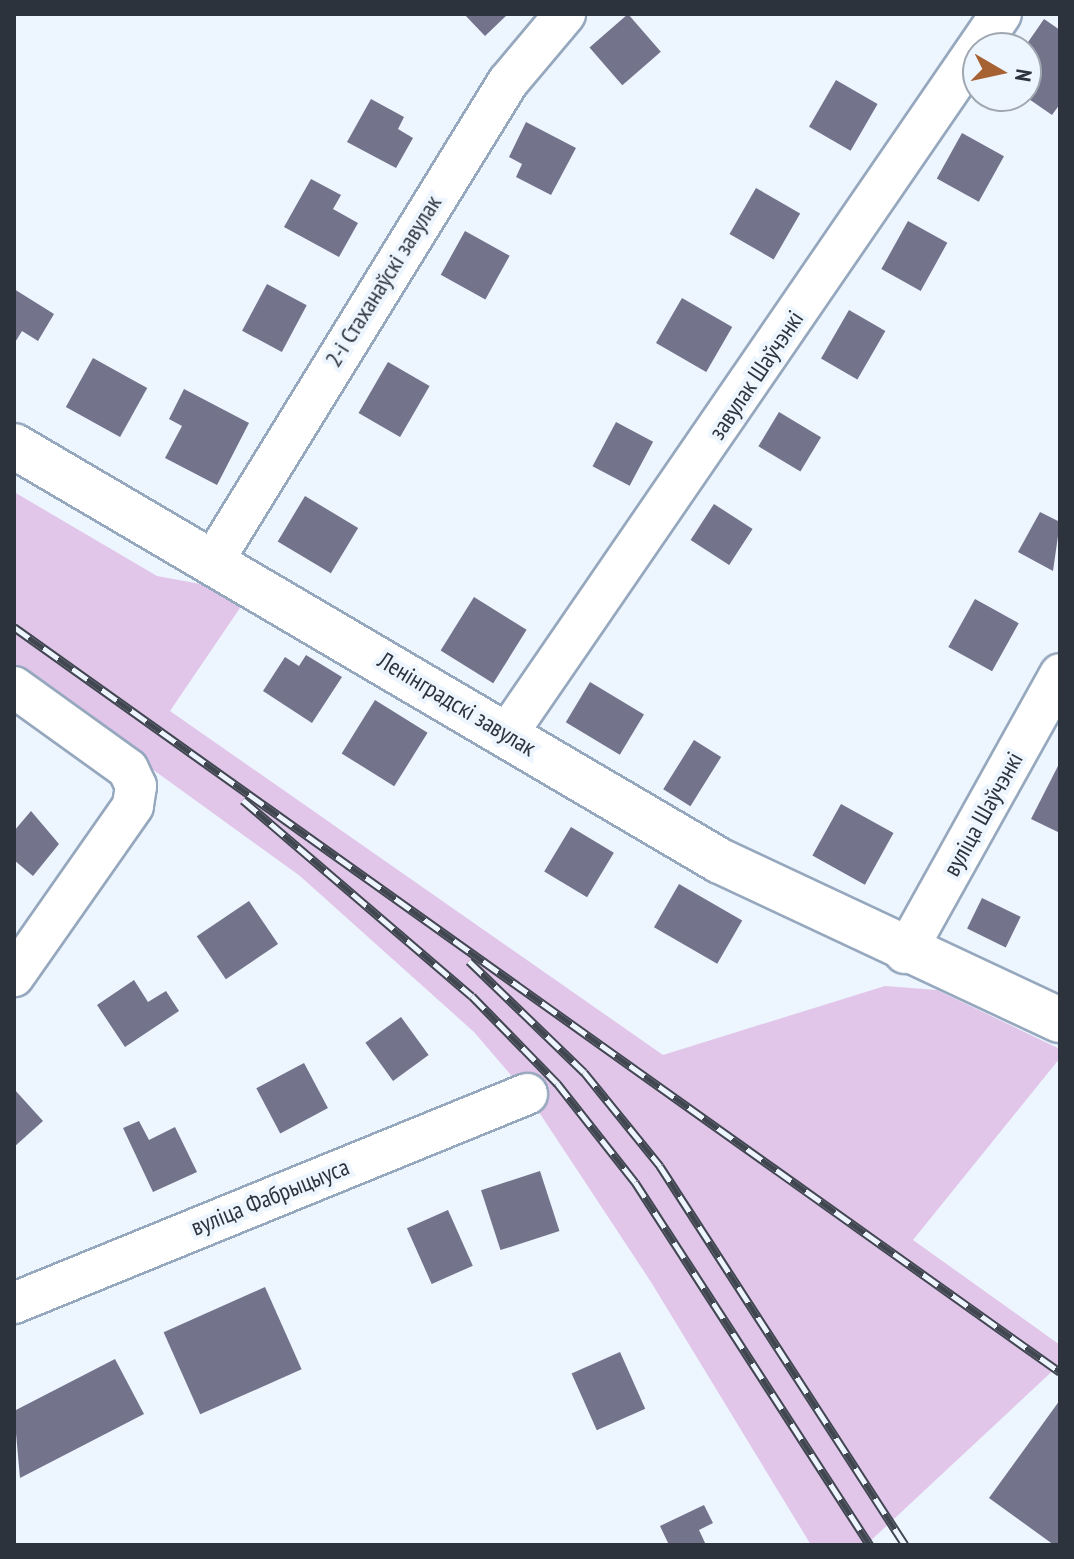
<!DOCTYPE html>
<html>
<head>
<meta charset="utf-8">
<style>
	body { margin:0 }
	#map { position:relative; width:1074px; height:1559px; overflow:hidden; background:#edf5fe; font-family:"PT Sans Narrow",sans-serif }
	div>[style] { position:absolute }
	.green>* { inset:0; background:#e1c6ea }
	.building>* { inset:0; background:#73738c; transform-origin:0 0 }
	.roads { filter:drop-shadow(2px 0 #96a8be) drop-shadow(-2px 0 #96a8be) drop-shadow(0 2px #96a8be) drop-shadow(0 -2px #96a8be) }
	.minor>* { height:40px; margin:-20px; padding:0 20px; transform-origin:20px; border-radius:20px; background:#fff }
	.tertiary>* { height:44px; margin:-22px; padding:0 22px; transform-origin:22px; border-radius:22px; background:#fff }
	.rail>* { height:9px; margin-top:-4.5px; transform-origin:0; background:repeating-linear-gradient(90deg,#edf5fe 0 18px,#404750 0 36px); box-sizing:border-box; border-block:2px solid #404750 }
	span { translate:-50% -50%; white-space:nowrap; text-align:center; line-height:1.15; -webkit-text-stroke:8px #edf5fe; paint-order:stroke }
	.street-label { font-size:24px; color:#2c333c }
	.frame { position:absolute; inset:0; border:16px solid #2c333c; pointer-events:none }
	.north { position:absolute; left:962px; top:32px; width:80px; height:80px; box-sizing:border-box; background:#edf5fe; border:2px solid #a0a7b0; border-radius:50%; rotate:99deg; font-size:22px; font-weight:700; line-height:32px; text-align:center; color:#2c333c }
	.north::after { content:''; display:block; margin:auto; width:28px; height:36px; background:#a66233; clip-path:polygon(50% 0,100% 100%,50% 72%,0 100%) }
</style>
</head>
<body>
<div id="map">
	<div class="green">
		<div style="clip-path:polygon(14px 492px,157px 576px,211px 586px,242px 605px,170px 711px,663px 1055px,885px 986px,937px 990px,1060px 1049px,1060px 1058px,913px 1240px,1060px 1345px,1060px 1364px,866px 1545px,811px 1545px,651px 1282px,527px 1094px,474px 1032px,300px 876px,14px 669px)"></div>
	</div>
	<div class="building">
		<div style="clip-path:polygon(464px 14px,508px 14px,485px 36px)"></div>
		<div style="left:628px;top:14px;width:50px;height:51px;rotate:49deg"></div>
		<div style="clip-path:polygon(1044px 19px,1060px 30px,1060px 104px,1052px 115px,1026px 97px,1024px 48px)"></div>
		<div style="left:836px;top:80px;width:48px;height:54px;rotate:30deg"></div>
		<div style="clip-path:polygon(371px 99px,404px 117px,398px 129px,413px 138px,396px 168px,347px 142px)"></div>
		<div style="clip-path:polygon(526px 122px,576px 148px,551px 195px,516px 177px,522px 164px,509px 157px)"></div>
		<div style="left:962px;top:133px;width:48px;height:52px;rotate:29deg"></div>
		<div style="clip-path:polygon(311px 179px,341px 195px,333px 209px,358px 223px,339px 257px,284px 227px)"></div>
		<div style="left:756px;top:188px;width:51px;height:53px;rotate:30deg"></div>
		<div style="left:908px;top:221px;width:45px;height:55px;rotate:29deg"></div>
		<div style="left:465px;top:231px;width:51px;height:50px;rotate:29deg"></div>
		<div style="left:267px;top:284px;width:45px;height:53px;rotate:28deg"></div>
		<div style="clip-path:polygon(14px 289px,54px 314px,38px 341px,22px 331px,14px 344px)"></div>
		<div style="left:682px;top:298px;width:58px;height:52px;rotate:30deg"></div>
		<div style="left:849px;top:310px;width:42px;height:56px;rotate:30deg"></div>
		<div style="left:93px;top:358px;width:62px;height:56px;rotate:29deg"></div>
		<div style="left:388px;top:362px;width:48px;height:59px;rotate:30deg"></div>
		<div style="clip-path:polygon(184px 389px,249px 423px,217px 485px,165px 458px,182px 426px,169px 419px)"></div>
		<div style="left:779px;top:412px;width:49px;height:40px;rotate:31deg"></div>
		<div style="left:616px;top:422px;width:42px;height:50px;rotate:28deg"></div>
		<div style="left:305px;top:496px;width:62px;height:53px;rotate:31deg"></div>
		<div style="left:714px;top:504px;width:46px;height:43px;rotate:33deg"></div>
		<div style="clip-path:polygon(1040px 512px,1060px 522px,1053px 571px,1018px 552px)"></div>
		<div style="left:474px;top:597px;width:62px;height:63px;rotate:32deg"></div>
		<div style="left:975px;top:599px;width:50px;height:55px;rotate:29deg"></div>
		<div style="clip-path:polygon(306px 655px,342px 677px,312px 723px,263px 691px,285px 657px,299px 666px)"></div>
		<div style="left:590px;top:682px;width:63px;height:47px;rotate:31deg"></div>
		<div style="left:375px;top:700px;width:62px;height:63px;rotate:32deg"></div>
		<div style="left:694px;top:740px;width:32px;height:58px;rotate:32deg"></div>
		<div style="clip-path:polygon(1060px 762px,1060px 833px,1031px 819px)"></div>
		<div style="left:841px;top:804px;width:60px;height:59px;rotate:29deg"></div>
		<div style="clip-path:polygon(31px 811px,59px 844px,33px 876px,14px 860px,14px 831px)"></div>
		<div style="left:571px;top:827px;width:50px;height:52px;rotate:31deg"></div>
		<div style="left:679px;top:884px;width:73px;height:50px;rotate:30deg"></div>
		<div style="left:982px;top:898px;width:43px;height:34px;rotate:26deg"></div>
		<div style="left:249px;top:901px;width:52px;height:63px;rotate:56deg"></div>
		<div style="clip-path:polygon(134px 980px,148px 1002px,166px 991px,179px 1011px,125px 1047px,97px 1005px)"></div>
		<div style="left:401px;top:1017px;width:47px;height:44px;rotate:54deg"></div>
		<div style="left:304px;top:1063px;width:51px;height:54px;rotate:62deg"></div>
		<div style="clip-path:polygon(14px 1089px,43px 1121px,14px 1147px)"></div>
		<div style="clip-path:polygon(139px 1121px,149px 1140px,175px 1127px,197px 1172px,153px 1192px,123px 1128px)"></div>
		<div style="left:540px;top:1171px;width:63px;height:62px;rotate:72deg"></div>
		<div style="left:448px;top:1210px;width:61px;height:45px;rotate:66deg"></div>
		<div style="left:265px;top:1287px;width:90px;height:111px;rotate:66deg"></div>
		<div style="left:620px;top:1352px;width:62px;height:53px;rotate:66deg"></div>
		<div style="clip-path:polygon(115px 1359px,144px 1414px,20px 1478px,14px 1411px)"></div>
		<div style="clip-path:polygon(1060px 1400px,1060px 1545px,1054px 1545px,989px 1498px)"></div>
		<div style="clip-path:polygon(704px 1505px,713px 1523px,699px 1530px,706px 1545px,669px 1545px,660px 1526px)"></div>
	</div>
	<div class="roads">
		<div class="minor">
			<div style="left:215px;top:558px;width:559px;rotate:-58.39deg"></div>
			<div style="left:508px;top:82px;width:89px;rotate:-50deg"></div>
			<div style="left:14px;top:687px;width:140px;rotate:35.7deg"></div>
			<div style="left:128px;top:769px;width:19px;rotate:65deg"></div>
			<div style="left:136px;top:786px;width:20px;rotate:99deg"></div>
			<div style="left:133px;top:806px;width:208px;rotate:125deg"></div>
			<div style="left:507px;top:734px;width:873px;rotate:-55.55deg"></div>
			<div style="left:905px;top:953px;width:319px;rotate:-60.9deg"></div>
			<div style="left:14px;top:1303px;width:554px;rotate:-22.17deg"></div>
		</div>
		<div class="tertiary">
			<div style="left:14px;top:446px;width:819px;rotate:30.45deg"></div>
			<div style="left:720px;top:861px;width:375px;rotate:25.1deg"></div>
		</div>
	</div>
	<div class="rail">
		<div style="left:14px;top:627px;width:1284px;rotate:35.46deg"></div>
		<div style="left:243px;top:800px;width:301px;rotate:40.6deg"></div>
		<div style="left:472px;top:996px;width:122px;rotate:45.7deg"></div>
		<div style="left:557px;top:1083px;width:126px;rotate:51.8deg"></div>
		<div style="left:635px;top:1182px;width:432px;rotate:57.1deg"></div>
		<div style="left:469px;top:961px;width:160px;rotate:44deg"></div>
		<div style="left:584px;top:1072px;width:121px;rotate:51deg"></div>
		<div style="left:660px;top:1166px;width:451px;rotate:57.1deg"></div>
	</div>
	<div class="street-label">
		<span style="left:383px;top:281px;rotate:-58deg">2-і Стаханаўскі завулак</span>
		<span style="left:756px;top:375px;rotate:-56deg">завулак Шаўчэнкі</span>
		<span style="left:457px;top:704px;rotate:31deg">Ленінградскі завулак</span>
		<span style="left:983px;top:814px;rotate:-61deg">вуліца Шаўчэнкі</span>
		<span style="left:270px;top:1197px;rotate:-22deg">вуліца Фабрыцыуса</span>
	</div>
	<div class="frame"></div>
	<div class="north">N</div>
</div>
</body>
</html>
